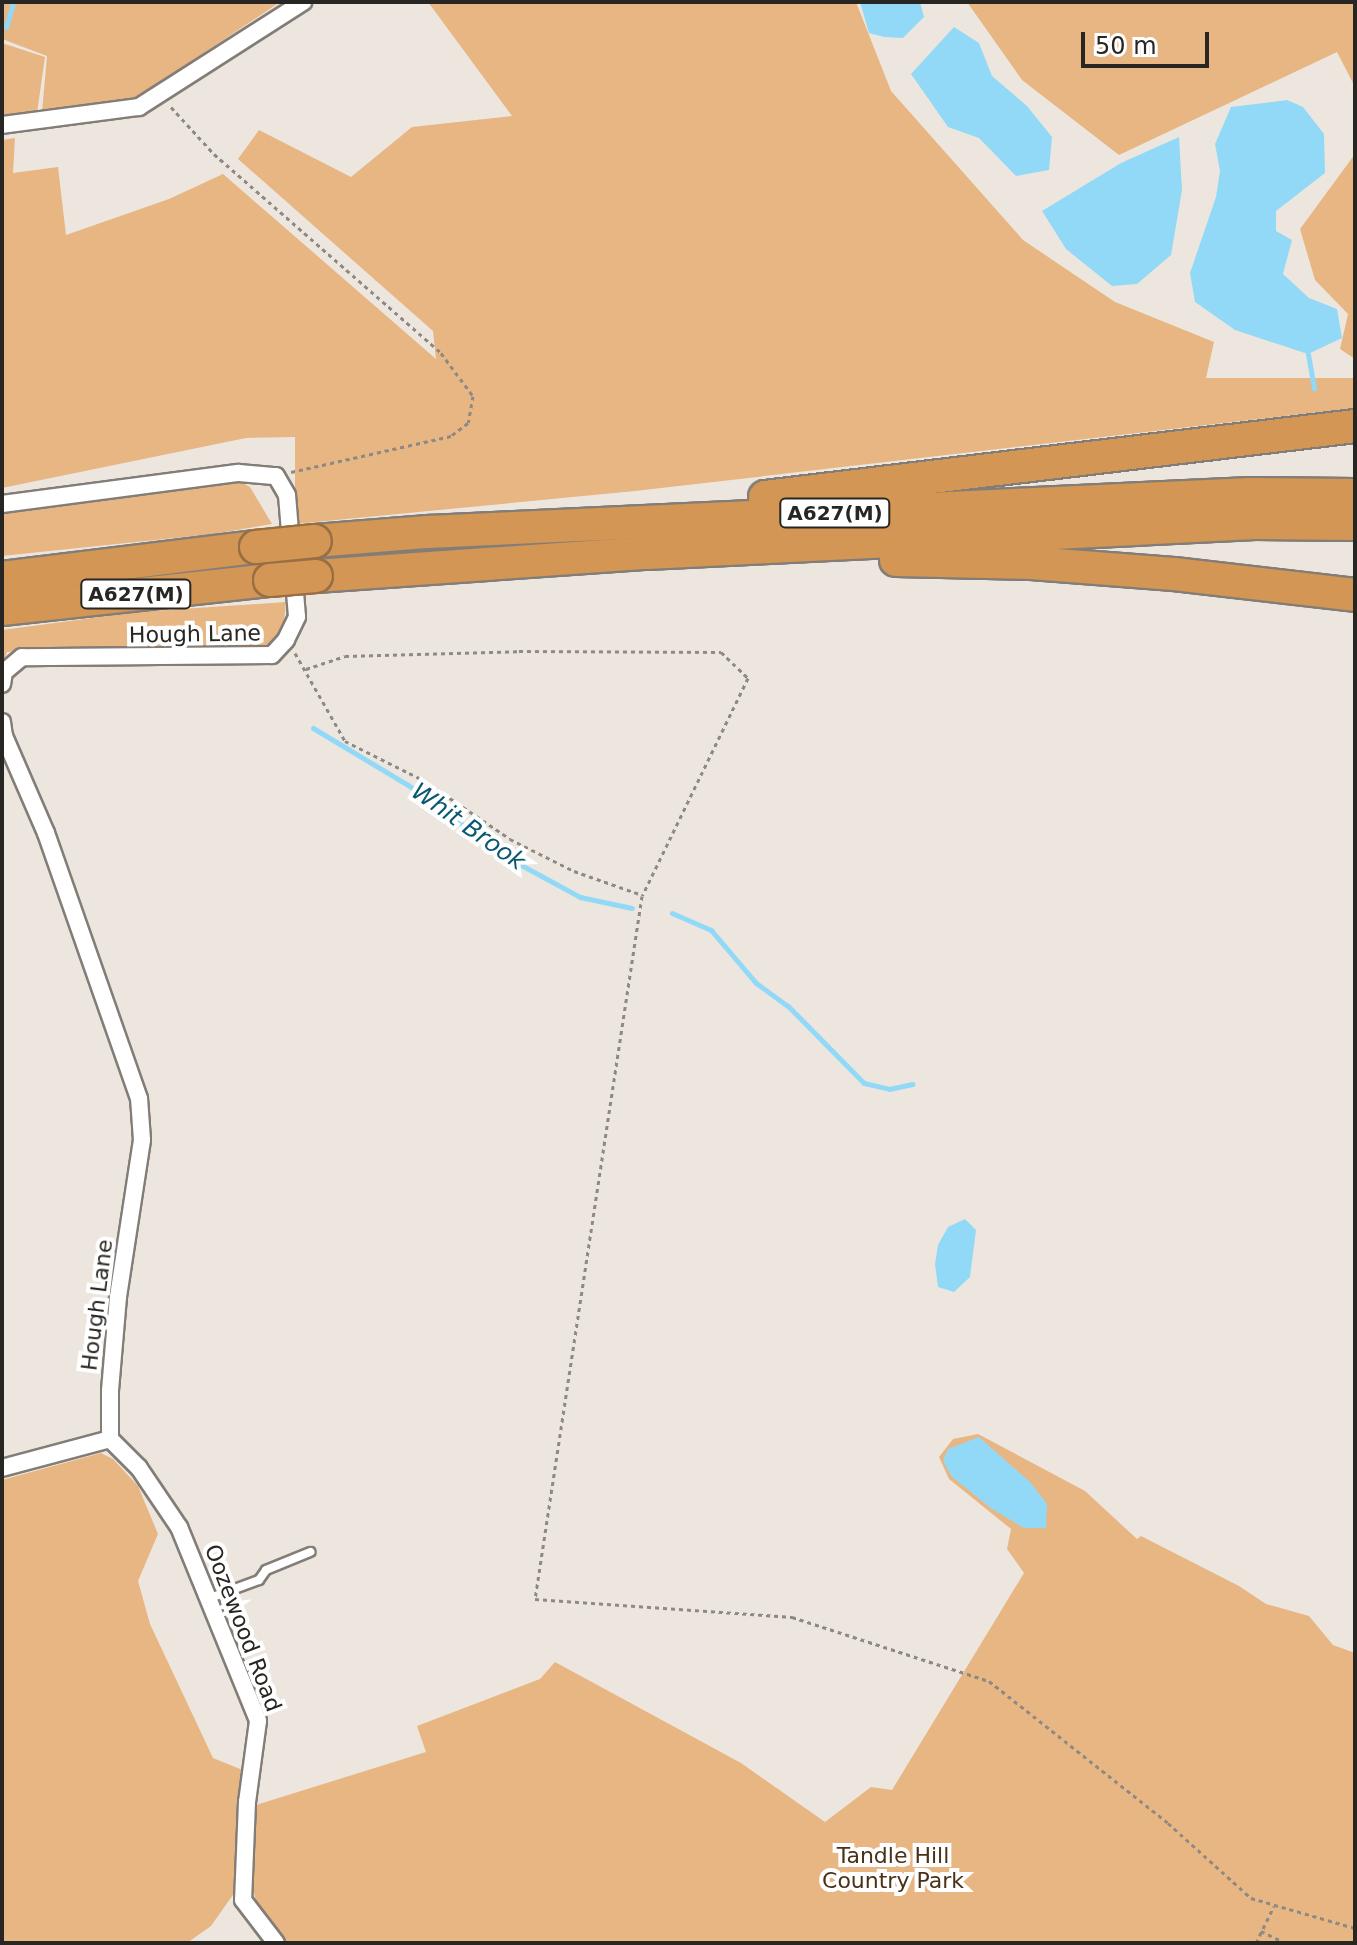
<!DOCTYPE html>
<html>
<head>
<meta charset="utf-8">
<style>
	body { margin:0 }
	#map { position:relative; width:1357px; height:1945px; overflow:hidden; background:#ede6df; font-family:"DejaVu Sans",sans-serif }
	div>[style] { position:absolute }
	.green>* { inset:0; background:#e7b683 }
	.water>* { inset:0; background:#92d9f7 }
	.stream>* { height:5px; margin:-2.5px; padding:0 2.5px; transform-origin:2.5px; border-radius:2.5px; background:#92d9f7 }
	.path>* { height:3px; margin-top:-1.5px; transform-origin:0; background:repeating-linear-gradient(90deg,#8e8984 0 4px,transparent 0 8px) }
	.roads { filter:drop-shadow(2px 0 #837d77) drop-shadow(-2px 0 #837d77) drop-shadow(0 2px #837d77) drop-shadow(0 -2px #837d77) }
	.lane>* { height:8px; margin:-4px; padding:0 4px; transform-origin:4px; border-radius:4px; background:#fff }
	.street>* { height:16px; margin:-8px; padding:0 8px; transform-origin:8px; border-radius:8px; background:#fff }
	.highway>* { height:32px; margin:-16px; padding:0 16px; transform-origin:16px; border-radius:16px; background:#d39654 }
	.bridges { filter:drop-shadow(2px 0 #976f43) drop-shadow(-2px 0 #976f43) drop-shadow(0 2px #976f43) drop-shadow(0 -2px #976f43) }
	.highway-bridge>* { height:32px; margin:-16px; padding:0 16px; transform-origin:16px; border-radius:16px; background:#d39654 }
	span { translate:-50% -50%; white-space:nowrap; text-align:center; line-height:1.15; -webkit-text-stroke:8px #fff; paint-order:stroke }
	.shield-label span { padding:2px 6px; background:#fff; border:2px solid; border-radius:6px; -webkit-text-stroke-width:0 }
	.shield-label { font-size:20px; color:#282623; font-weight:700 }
	.street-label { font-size:22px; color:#282623 }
	.park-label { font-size:22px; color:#4a3217 }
	.water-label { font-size:24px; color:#095871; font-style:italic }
	.frame { position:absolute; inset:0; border:4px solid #282623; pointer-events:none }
	.scale { position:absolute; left:1081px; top:32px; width:128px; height:36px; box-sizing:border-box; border:4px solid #282623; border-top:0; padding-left:10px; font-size:24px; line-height:28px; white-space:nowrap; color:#282623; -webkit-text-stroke:6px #fff; paint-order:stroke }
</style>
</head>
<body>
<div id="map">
	<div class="green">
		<div style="clip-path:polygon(2px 2px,280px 2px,132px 101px,42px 112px,47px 56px,2px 39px)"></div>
		<div style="clip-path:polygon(428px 2px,856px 2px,891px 91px,1023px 240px,1115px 302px,1214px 342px,1206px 378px,1355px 378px,1355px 408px,635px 491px,295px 524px,295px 437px,246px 438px,2px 488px,2px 140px,15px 138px,13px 173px,58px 167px,66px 235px,169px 199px,223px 174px,436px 359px,433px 331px,238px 159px,259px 130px,351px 177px,412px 127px,512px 116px)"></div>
		<div style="clip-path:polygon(967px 2px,1355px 2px,1355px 87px,1337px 52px,1119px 155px,1022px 80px)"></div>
		<div style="clip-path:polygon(2px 43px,45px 57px,37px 113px,2px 117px)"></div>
		<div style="clip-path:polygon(1355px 154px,1355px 359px,1340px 349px,1348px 314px,1315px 280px,1300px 229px)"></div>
		<div style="clip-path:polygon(239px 481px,250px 487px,272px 524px,213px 534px,2px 556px,2px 513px,179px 483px)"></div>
		<div style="clip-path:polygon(286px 602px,283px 632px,263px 648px,210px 652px,56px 649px,7px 652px,2px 667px,2px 630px,137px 612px)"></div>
		<div style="clip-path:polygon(978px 1434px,1085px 1491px,1137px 1539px,1141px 1536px,1239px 1586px,1266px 1604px,1309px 1616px,1333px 1645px,1355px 1653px,1355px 1943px,286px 1943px,258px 1908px,250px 1879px,256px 1805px,426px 1752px,417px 1726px,540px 1679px,555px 1662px,741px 1763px,825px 1822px,871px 1787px,892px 1790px,1024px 1573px,1007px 1549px,1011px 1529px,949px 1479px,939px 1457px,953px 1439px)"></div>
		<div style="clip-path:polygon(101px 1453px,113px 1459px,138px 1486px,158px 1534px,138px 1581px,150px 1624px,213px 1758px,245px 1771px,235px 1892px,211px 1926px,187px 1943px,2px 1943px,2px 1480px)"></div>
	</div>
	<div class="water">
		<div style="clip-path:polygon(860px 2px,920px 2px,924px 17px,903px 38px,884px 37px,869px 33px)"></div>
		<div style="clip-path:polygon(954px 27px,979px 43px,992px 76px,1027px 106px,1052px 137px,1049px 170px,1016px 176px,979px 138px,948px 127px,911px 74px)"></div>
		<div style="clip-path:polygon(1287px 100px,1303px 107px,1324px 134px,1325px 173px,1276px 211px,1276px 231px,1292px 240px,1283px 274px,1309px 298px,1337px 309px,1342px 338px,1308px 354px,1235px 330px,1195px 302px,1190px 273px,1216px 197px,1220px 171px,1215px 144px,1231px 107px)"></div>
		<div style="clip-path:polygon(1179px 137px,1182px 190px,1171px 255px,1137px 284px,1112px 286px,1066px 249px,1042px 211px,1121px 163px)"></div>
		<div style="clip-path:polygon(965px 1219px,976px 1230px,970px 1277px,954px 1292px,938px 1287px,935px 1264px,938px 1245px,948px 1227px)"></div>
		<div style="clip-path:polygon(979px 1437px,1030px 1482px,1047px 1504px,1046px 1528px,1024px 1528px,992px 1509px,951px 1476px,943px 1461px,948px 1449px)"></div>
	</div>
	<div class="stream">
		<div style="left:6px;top:27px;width:26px;rotate:-74deg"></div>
		<div style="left:1308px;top:354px;width:35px;rotate:80deg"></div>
		<div style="left:313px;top:728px;width:111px;rotate:31deg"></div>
		<div style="left:408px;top:785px;width:126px;rotate:36deg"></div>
		<div style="left:510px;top:859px;width:80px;rotate:28.5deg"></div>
		<div style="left:580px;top:897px;width:53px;rotate:11.9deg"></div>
		<div style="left:672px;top:913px;width:43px;rotate:23.6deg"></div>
		<div style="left:711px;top:930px;width:70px;rotate:49.7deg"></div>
		<div style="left:756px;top:983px;width:39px;rotate:36deg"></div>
		<div style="left:788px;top:1006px;width:108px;rotate:45.4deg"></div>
		<div style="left:864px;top:1083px;width:26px;rotate:13deg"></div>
		<div style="left:889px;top:1089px;width:24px;rotate:-12deg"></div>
	</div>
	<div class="path">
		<div style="left:171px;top:107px;width:64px;rotate:47.5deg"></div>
		<div style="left:214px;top:154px;width:302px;rotate:41.2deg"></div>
		<div style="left:441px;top:353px;width:54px;rotate:53.3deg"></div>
		<div style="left:473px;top:396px;width:27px;rotate:100deg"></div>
		<div style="left:468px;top:423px;width:21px;rotate:143deg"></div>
		<div style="left:451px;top:436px;width:164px;rotate:167.3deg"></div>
		<div style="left:295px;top:653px;width:101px;rotate:60.4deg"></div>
		<div style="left:345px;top:741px;width:87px;rotate:26.6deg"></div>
		<div style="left:423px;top:780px;width:105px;rotate:34.1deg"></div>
		<div style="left:510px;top:839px;width:72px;rotate:26.6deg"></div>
		<div style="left:574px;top:871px;width:72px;rotate:19.4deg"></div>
		<div style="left:306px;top:669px;width:41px;rotate:-18.4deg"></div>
		<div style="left:345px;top:656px;width:174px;rotate:-1.6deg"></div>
		<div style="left:519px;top:651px;width:202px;rotate:0.3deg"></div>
		<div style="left:721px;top:652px;width:37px;rotate:44deg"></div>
		<div style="left:748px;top:678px;width:242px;rotate:115.9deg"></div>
		<div style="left:642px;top:896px;width:711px;rotate:98.65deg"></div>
		<div style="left:535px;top:1599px;width:258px;rotate:4deg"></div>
		<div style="left:792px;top:1617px;width:207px;rotate:18deg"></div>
		<div style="left:989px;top:1681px;width:228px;rotate:38.4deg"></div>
		<div style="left:1168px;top:1823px;width:112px;rotate:42.1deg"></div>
		<div style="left:1251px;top:1898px;width:108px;rotate:16.1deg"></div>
		<div style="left:1261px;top:1931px;width:28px;rotate:26deg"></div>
		<div style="left:1256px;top:1943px;width:41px;rotate:-64.1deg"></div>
	</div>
	<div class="roads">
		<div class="lane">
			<div style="left:210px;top:1598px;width:52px;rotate:-20.2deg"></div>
			<div style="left:259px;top:1580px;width:12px;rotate:-55deg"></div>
			<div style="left:266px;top:1570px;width:48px;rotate:-22.2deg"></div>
		</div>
		<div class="street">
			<div style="left:2px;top:125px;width:138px;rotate:-7.5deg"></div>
			<div style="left:139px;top:107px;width:195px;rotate:-32.6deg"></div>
			<div style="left:2px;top:504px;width:239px;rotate:-7.5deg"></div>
			<div style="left:239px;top:473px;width:37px;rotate:5deg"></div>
			<div style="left:276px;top:476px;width:22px;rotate:60deg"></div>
			<div style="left:287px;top:495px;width:122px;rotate:85.3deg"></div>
			<div style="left:297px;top:617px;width:25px;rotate:116deg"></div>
			<div style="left:286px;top:640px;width:21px;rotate:133deg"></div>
			<div style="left:272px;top:655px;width:250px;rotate:179.5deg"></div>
			<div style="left:22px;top:657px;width:23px;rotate:140deg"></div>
			<div style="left:4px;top:672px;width:12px;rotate:99deg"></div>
			<div style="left:2px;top:722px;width:14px;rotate:82deg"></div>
			<div style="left:4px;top:736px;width:106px;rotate:66.6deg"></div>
			<div style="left:46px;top:833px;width:281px;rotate:70.7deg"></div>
			<div style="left:139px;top:1098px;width:42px;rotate:85.9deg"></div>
			<div style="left:142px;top:1140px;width:159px;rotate:98.7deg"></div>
			<div style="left:118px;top:1297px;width:94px;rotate:94.9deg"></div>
			<div style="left:110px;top:1391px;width:48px;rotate:90deg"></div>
			<div style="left:110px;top:1439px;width:41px;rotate:45deg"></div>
			<div style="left:139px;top:1468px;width:71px;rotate:55.9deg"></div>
			<div style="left:179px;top:1527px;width:209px;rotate:67.8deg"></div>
			<div style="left:258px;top:1721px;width:82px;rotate:97.7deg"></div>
			<div style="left:247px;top:1802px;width:98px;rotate:92.3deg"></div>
			<div style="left:243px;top:1900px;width:54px;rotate:52.5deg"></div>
			<div style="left:2px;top:1468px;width:112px;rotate:-15deg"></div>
		</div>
		<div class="highway">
			<div style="left:765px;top:497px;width:594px;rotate:-6.86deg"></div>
			<div style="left:315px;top:541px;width:113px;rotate:-4.6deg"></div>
			<div style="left:428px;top:532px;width:823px;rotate:-2.65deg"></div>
			<div style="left:1250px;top:494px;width:105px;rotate:0.5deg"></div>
			<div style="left:896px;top:560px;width:135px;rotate:1.3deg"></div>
			<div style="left:1031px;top:563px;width:143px;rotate:4.4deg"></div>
			<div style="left:1174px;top:574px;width:182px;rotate:6.6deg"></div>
			<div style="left:316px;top:576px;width:332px;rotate:-4deg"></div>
			<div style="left:647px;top:553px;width:609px;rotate:-2.82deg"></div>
			<div style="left:1255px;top:523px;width:100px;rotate:0.6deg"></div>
			<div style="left:2px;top:578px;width:256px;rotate:-7deg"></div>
			<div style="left:2px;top:609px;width:270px;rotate:-6.2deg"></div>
		</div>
	</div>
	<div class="bridges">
		<div class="highway-bridge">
			<div style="left:256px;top:547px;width:59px;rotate:-5.8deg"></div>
			<div style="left:270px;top:580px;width:46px;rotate:-5deg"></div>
		</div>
	</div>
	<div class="shield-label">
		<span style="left:835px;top:513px">A627(M)</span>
		<span style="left:136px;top:594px">A627(M)</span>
	</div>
	<div class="street-label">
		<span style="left:195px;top:634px;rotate:-1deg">Hough Lane</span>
		<span style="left:97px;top:1305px;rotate:-83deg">Hough Lane</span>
		<span style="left:243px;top:1628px;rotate:69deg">Oozewood Road</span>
	</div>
	<div class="park-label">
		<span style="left:893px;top:1868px">Tandle Hill<br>Country Park</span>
	</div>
	<div class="water-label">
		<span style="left:468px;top:827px;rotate:35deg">Whit Brook</span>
	</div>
	<div class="frame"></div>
	<div class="scale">50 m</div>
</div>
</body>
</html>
